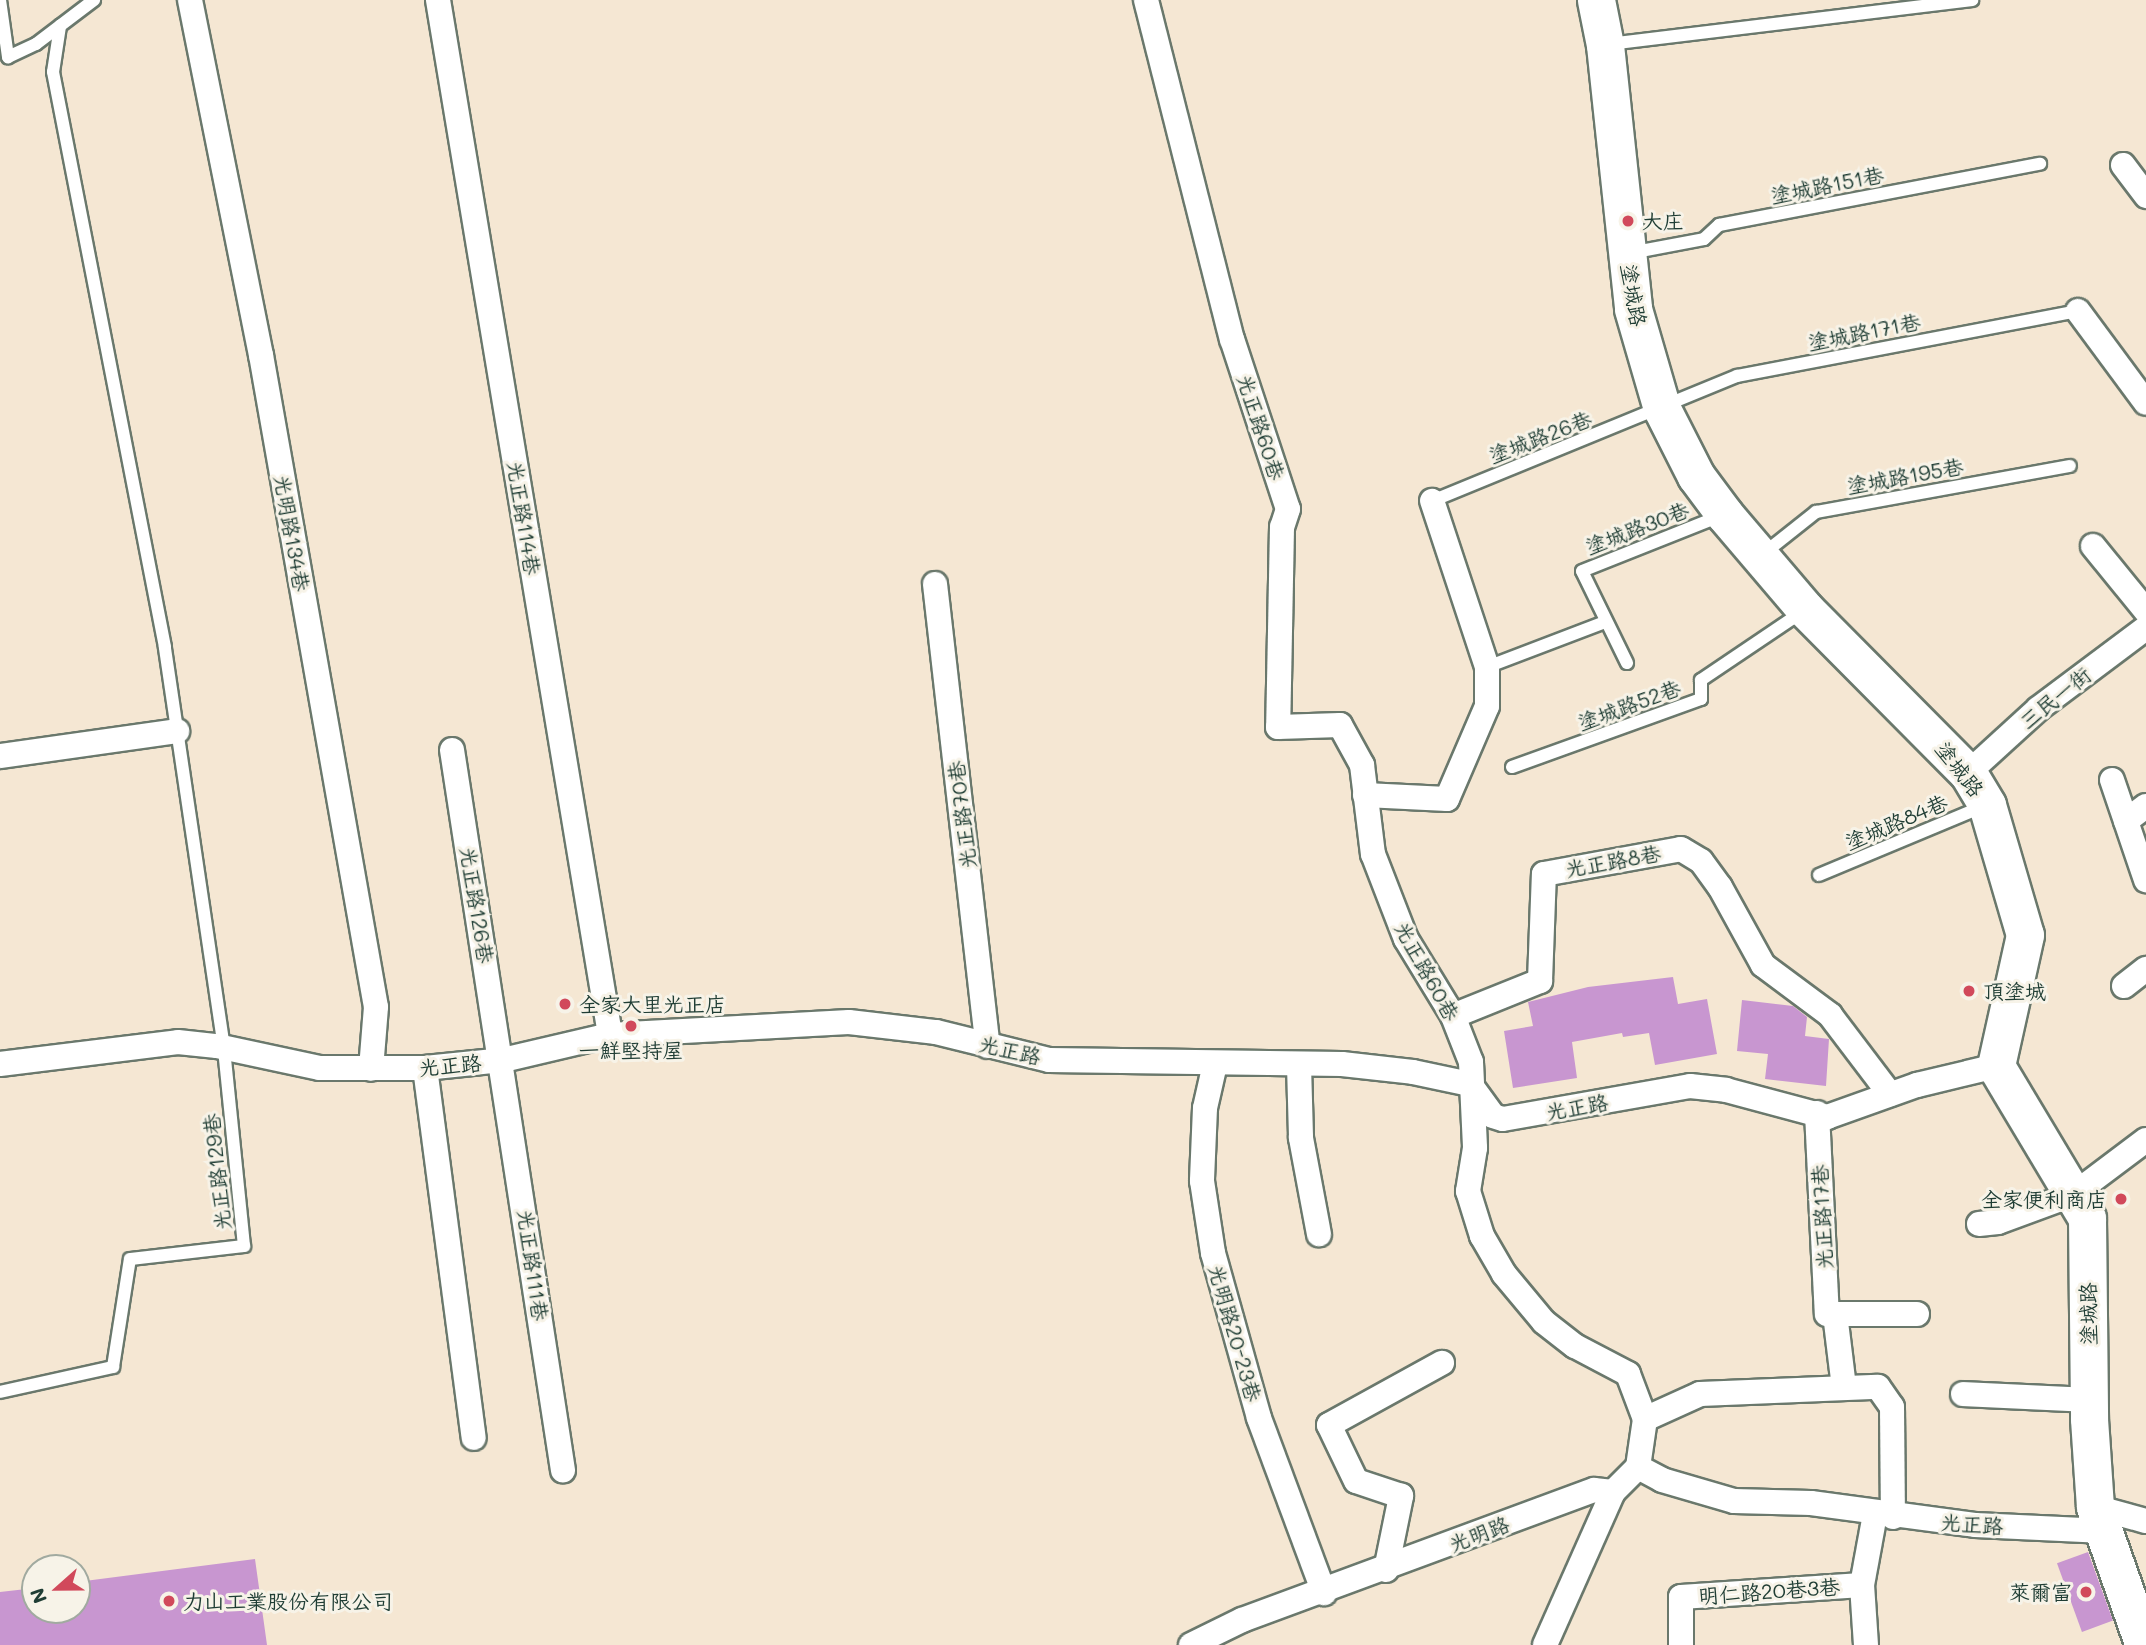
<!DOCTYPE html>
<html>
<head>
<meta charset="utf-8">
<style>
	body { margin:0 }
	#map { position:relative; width:2146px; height:1645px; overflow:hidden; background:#f5e7d3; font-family:Mali,"LXGW WenKai TC",sans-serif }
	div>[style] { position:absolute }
	.building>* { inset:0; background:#c896d0; transform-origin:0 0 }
	.roads { filter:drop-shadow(2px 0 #6a786c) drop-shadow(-2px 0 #6a786c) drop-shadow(0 2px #6a786c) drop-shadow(0 -2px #6a786c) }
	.lane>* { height:12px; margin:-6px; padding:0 6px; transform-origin:6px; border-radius:6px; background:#fff }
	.street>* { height:24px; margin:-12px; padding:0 12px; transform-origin:12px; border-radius:12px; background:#fff }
	.secondary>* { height:37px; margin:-18.5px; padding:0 18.5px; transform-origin:18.5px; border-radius:18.5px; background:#fff }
	.dots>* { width:19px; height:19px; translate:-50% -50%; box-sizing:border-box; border:4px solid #f7f3e8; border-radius:50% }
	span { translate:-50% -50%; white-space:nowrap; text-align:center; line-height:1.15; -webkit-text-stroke:6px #f7f3e8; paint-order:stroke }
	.street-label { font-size:21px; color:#1f3d34 }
	.poi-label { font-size:21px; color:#1f3d34 }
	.left { translate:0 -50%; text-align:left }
	.right { translate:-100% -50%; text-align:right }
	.north { position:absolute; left:21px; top:1554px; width:70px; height:70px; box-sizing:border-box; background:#f7f3e8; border:2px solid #a1aaa0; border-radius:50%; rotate:249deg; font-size:19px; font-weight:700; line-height:28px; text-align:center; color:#1f3d34 }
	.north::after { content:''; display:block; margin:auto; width:24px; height:32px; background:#d1495b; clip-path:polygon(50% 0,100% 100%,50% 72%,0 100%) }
</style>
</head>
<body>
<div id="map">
	<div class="building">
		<div style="clip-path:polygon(1673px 977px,1678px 1004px,1707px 999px,1717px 1054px,1655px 1065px,1649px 1033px,1623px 1037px,1622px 1033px,1572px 1042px,1577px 1078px,1513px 1088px,1504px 1031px,1533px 1026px,1528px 1002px,1588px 987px)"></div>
		<div style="clip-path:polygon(1742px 1000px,1793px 1006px,1807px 1017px,1805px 1036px,1829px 1039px,1826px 1086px,1765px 1079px,1768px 1054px,1737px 1051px)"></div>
		<div style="left:2088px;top:1552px;width:73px;height:33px;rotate:70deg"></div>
		<div style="clip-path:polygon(255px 1559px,267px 1645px,0 1645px,0 1592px,35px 1588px,35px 1610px,77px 1610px,77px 1582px)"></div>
	</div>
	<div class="roads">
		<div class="lane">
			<div style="left:0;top:0;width:58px;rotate:82deg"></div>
			<div style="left:8px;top:57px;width:31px;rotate:-25deg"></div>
			<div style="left:36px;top:44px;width:73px;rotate:-37.2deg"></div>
			<div style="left:1609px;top:44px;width:366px;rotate:-6.9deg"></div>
			<div style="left:1630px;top:253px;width:75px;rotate:-10.7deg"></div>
			<div style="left:1704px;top:239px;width:21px;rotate:-43deg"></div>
			<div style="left:1719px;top:225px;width:327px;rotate:-10.8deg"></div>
			<div style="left:1432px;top:501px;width:330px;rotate:-22.3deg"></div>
			<div style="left:1737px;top:376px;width:347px;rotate:-10.8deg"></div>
			<div style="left:1763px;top:554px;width:68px;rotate:-38.4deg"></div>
			<div style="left:1816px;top:512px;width:258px;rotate:-10.3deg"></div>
			<div style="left:1627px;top:663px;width:102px;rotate:-116.1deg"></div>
			<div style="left:1582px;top:571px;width:149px;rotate:-21.7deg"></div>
			<div style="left:1487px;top:667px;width:126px;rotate:-20.9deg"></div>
			<div style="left:1512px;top:767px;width:201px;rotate:-19.8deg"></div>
			<div style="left:1701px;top:699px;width:19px;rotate:-90deg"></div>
			<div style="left:1701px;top:680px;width:122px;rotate:-34deg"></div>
			<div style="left:1819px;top:875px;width:179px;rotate:-22.7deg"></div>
			<div style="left:0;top:1392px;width:116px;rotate:-12.5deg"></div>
			<div style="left:113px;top:1367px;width:109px;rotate:-81.1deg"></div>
			<div style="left:130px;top:1259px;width:115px;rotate:-6.5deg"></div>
			<div style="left:244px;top:1246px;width:199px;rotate:-95.8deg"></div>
			<div style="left:224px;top:1048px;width:405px;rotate:-98.4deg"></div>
			<div style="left:165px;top:647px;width:586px;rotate:-101.02deg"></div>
			<div style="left:53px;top:72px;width:47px;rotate:-81.3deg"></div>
		</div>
		<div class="street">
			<div style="left:190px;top:0;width:362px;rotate:78.7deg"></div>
			<div style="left:261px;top:355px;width:662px;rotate:80deg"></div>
			<div style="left:376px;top:1007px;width:62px;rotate:94.6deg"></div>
			<div style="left:438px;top:0;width:1049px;rotate:80.56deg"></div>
			<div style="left:1146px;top:0;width:350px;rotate:75.8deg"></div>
			<div style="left:1232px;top:339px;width:179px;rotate:71.8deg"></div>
			<div style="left:1288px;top:509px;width:19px;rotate:108deg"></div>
			<div style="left:1282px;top:527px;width:200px;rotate:91.1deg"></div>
			<div style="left:1278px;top:727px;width:62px;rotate:-1.8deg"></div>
			<div style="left:1340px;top:725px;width:46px;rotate:61.2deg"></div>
			<div style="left:1362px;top:765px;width:90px;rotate:83deg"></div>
			<div style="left:1373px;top:854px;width:91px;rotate:68.8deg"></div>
			<div style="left:1406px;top:939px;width:90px;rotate:58.6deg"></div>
			<div style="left:1453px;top:1016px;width:49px;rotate:68.6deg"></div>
			<div style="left:1471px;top:1062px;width:86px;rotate:87.3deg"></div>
			<div style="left:1475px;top:1148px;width:44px;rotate:99.2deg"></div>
			<div style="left:1468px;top:1191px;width:47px;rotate:72.7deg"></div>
			<div style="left:1482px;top:1236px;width:44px;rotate:59.9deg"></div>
			<div style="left:1504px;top:1274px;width:62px;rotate:50.2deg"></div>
			<div style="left:1544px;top:1322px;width:39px;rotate:38deg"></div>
			<div style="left:1575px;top:1346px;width:60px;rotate:27.8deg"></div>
			<div style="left:1628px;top:1374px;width:48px;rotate:69.3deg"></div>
			<div style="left:1645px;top:1419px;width:49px;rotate:98.3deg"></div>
			<div style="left:1638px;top:1467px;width:35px;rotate:135deg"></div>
			<div style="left:1613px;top:1492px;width:167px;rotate:114deg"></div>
			<div style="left:2123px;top:165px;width:39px;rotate:53deg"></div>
			<div style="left:2078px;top:311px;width:114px;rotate:53.5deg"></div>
			<div style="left:2093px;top:546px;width:84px;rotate:50.8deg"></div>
			<div style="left:935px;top:584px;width:465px;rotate:83.5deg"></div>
			<div style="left:452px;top:750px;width:729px;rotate:81.24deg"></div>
			<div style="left:0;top:756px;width:179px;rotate:-8deg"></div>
			<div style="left:1968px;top:773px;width:95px;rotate:-42.4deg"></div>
			<div style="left:2038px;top:709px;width:135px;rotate:-36.9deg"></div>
			<div style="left:2112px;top:780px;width:106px;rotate:71.2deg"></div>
			<div style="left:1365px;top:795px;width:82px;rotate:2.8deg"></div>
			<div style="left:1447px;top:799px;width:101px;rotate:-66.7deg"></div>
			<div style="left:1487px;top:706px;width:39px;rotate:-90deg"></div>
			<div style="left:1487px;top:667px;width:175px;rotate:-108.3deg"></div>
			<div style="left:2126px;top:821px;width:25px;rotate:-37deg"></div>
			<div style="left:2124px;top:986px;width:28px;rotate:-38deg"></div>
			<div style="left:1453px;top:1016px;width:94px;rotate:-21.9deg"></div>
			<div style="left:1540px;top:981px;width:107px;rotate:-87.9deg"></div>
			<div style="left:1544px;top:874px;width:139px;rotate:-10.3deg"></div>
			<div style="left:1681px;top:849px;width:23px;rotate:31deg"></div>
			<div style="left:1701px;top:861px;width:32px;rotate:54deg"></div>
			<div style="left:1720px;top:887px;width:89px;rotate:61.1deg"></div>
			<div style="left:1763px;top:965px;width:84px;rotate:36.7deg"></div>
			<div style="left:1830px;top:1015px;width:99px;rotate:52.8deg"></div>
			<div style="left:0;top:1064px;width:179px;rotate:-7deg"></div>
			<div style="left:178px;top:1042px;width:39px;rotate:6deg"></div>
			<div style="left:217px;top:1046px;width:105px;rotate:12.1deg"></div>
			<div style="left:320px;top:1068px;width:105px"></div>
			<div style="left:425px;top:1068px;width:78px;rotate:-5.9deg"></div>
			<div style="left:503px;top:1060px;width:110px;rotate:-13.2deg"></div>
			<div style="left:610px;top:1035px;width:239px;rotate:-3.1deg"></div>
			<div style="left:849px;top:1022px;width:88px;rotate:6.6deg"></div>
			<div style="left:936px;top:1032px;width:116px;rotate:13.9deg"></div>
			<div style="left:1049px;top:1060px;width:293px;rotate:0.8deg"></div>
			<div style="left:1342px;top:1064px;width:71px;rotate:6.4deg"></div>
			<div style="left:1413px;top:1072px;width:58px;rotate:11.9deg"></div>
			<div style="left:1470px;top:1084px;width:39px;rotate:54deg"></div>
			<div style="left:1493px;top:1116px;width:10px;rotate:17deg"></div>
			<div style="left:1503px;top:1119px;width:190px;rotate:-10deg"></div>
			<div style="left:1690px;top:1086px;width:36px;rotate:6deg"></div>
			<div style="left:1726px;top:1090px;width:105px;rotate:15deg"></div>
			<div style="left:1827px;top:1117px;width:96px;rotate:-19.6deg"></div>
			<div style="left:1917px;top:1085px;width:81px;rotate:-13.5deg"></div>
			<div style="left:1215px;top:1064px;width:45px;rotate:102.8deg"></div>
			<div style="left:1205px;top:1108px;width:73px;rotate:92.4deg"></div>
			<div style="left:1202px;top:1181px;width:73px;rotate:81.3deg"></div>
			<div style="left:1213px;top:1253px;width:171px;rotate:74.4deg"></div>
			<div style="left:1259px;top:1418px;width:187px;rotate:69.6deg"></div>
			<div style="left:1299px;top:1065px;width:73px;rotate:88.4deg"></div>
			<div style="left:1301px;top:1138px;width:98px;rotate:79.4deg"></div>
			<div style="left:425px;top:1068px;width:373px;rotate:82.5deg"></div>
			<div style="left:1817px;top:1113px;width:201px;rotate:87.2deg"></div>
			<div style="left:1827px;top:1314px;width:90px"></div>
			<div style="left:1979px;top:1224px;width:19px;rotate:-6deg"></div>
			<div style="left:1998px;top:1222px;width:81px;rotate:-20.2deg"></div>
			<div style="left:2074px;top:1194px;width:90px;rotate:-36.9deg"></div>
			<div style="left:1835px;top:1314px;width:74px;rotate:83deg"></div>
			<div style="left:1963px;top:1394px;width:126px;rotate:2.7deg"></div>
			<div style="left:1645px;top:1419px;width:60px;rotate:-24.4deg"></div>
			<div style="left:1700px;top:1394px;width:178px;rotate:-2.3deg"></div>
			<div style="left:1878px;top:1387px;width:24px;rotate:55deg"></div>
			<div style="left:1892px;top:1407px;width:110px;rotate:89.5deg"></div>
			<div style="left:1638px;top:1467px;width:27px;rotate:28deg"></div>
			<div style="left:1662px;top:1480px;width:75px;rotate:16.3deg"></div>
			<div style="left:1734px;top:1501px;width:77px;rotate:1.5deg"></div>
			<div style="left:1811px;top:1503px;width:165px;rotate:7.6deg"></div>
			<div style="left:1975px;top:1525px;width:130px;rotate:2.6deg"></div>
			<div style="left:2095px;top:1507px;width:53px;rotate:15.4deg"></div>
			<div style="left:1386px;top:1570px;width:76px;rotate:-78.5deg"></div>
			<div style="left:1401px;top:1496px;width:47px;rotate:-161.6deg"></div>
			<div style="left:1356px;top:1481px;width:62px;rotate:-115.7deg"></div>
			<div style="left:1329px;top:1425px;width:129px;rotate:-28.8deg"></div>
			<div style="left:1191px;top:1645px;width:57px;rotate:-26.1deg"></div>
			<div style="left:1242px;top:1620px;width:375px;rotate:-20.3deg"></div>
			<div style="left:1594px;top:1490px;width:19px;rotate:6deg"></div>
			<div style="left:1681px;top:1645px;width:48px;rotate:-90deg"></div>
			<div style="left:1681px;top:1597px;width:181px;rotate:-3.8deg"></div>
			<div style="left:1866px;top:1645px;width:60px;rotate:-93.8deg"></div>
			<div style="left:1862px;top:1585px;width:72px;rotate:-79.6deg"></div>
		</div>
		<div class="secondary">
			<div style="left:1596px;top:0;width:46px;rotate:78.7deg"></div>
			<div style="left:1605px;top:45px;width:265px;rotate:83.9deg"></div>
			<div style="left:1633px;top:309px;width:104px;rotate:73.8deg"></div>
			<div style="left:1662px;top:409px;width:75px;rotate:63.1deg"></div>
			<div style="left:1696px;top:476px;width:49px;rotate:53.4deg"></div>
			<div style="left:1725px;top:515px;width:123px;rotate:49.6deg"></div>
			<div style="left:1805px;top:609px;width:231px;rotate:45.2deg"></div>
			<div style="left:1968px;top:773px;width:37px;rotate:59deg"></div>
			<div style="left:1987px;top:805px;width:135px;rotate:73.7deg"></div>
			<div style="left:2025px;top:935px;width:134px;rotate:102.5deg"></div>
			<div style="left:1996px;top:1066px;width:177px;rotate:59.1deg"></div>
			<div style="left:2087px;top:1218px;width:201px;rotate:89.4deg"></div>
			<div style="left:2089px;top:1419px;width:88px;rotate:86.1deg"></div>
			<div style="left:2095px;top:1507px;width:146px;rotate:70.5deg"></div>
		</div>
	</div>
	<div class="dots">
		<div style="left:1628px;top:221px;background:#d1495b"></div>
		<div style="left:1969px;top:991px;background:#d1495b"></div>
		<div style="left:565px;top:1004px;background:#d1495b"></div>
		<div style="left:631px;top:1026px;background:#d1495b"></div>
		<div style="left:2121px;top:1199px;background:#d1495b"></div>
		<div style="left:2086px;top:1592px;background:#d1495b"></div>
		<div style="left:169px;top:1601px;background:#d1495b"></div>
	</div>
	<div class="street-label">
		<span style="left:1827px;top:185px;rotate:-11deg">塗城路151巷</span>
		<span style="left:1634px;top:295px;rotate:80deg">塗城路</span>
		<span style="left:1864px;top:332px;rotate:-11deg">塗城路171巷</span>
		<span style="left:1261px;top:427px;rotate:72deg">光正路60巷</span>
		<span style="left:1540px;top:437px;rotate:-21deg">塗城路26巷</span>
		<span style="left:1905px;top:476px;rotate:-10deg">塗城路195巷</span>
		<span style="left:524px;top:518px;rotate:81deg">光正路114巷</span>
		<span style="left:1637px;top:528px;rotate:-21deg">塗城路30巷</span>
		<span style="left:292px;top:533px;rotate:80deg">光明路134巷</span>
		<span style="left:2055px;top:698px;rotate:-39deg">三民一街</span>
		<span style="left:1629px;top:705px;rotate:-20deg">塗城路52巷</span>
		<span style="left:1960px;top:769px;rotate:52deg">塗城路</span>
		<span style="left:962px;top:815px;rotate:-97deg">光正路70巷</span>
		<span style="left:1896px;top:822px;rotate:-23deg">塗城路84巷</span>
		<span style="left:1613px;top:861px;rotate:-10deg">光正路8巷</span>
		<span style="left:477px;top:905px;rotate:81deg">光正路126巷</span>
		<span style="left:1427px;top:971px;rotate:61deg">光正路60巷</span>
		<span style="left:1010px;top:1050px;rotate:13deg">光正路</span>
		<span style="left:450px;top:1065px;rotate:-5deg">光正路</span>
		<span style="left:1577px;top:1107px;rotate:-10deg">光正路</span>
		<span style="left:217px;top:1172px;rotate:-96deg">光正路129巷</span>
		<span style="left:1822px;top:1217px;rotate:-93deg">光正路17巷</span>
		<span style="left:533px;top:1265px;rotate:82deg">光正路111巷</span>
		<span style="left:2088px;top:1314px;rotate:-91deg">塗城路</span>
		<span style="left:1235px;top:1333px;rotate:74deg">光明路20-23巷</span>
		<span style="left:1972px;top:1524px;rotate:4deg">光正路</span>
		<span style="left:1479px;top:1534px;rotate:-21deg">光明路</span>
		<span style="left:1769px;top:1591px;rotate:-4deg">明仁路20巷3巷</span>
	</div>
	<div class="poi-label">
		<span class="left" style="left:1642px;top:221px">大庄</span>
		<span class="left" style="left:1983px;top:991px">頂塗城</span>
		<span class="left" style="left:579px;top:1004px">全家大里光正店</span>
		<span style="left:631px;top:1050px">一鮮堅持屋</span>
		<span class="right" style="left:2107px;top:1199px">全家便利商店</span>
		<span class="right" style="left:2072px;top:1592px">萊爾富</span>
		<span class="left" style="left:183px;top:1601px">力山工業股份有限公司</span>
	</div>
	<div class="north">N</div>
</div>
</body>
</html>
